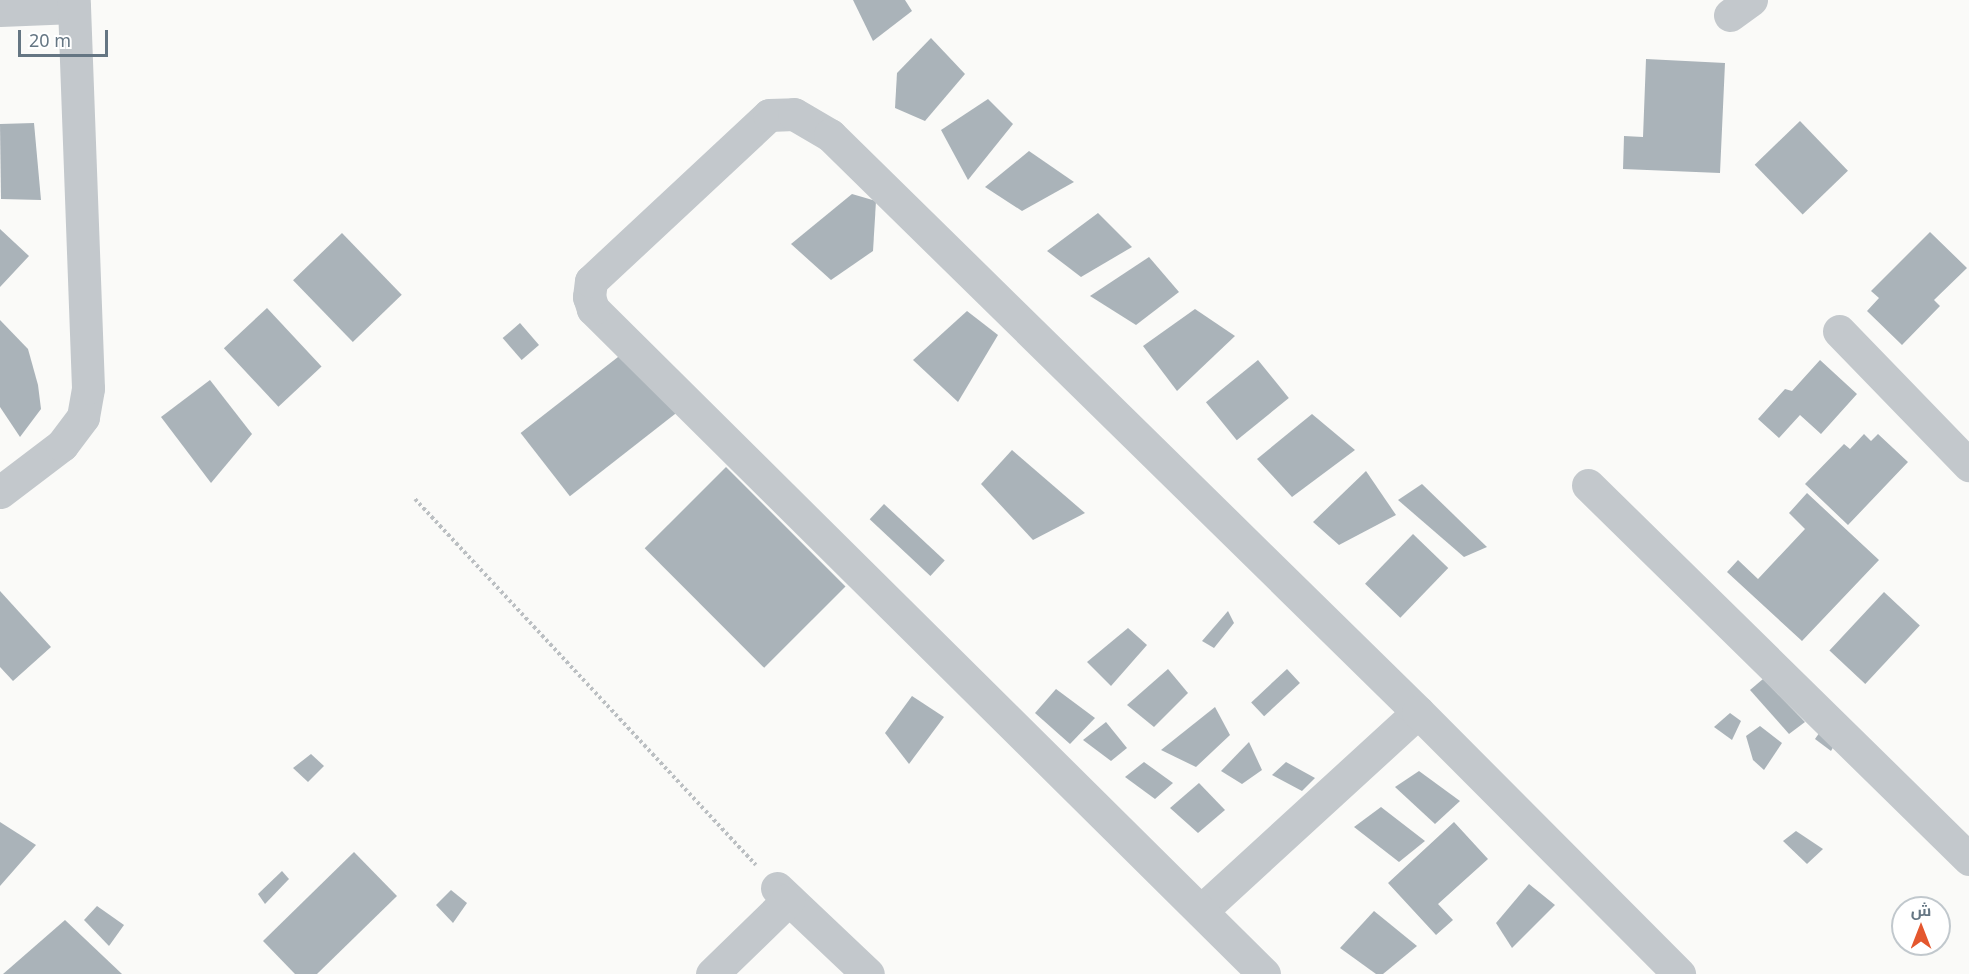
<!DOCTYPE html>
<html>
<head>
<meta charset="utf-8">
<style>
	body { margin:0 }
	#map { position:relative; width:1969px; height:974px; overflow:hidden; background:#fafaf8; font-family:"Noto Sans",Cairo,sans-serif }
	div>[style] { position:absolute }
	.building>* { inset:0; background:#aab3b9; transform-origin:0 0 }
	.path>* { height:4px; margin-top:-2px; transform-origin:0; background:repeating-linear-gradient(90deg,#bbbfc2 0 3px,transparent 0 6px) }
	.minor>* { height:33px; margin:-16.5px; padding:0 16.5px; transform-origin:16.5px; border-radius:16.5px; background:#c3c8cc }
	span { translate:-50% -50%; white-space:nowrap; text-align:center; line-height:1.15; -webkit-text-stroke:6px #fff; paint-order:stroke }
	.north { position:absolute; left:1891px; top:896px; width:60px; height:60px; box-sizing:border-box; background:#fff; border:2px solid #c1c8cd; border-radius:50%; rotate:0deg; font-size:16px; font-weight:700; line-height:24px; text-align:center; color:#657683 }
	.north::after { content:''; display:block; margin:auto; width:21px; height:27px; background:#e4572e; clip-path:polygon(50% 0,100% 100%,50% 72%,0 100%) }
	.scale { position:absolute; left:18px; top:30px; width:90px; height:27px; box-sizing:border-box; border:3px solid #657683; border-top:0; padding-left:8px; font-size:18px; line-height:21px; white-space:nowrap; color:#657683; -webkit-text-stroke:4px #fff; paint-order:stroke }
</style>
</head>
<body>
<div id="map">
	<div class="building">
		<div style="clip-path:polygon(853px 0,905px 0,912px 11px,873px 41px)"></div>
		<div style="clip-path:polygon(931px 38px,965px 74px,925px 121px,895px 108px,897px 73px)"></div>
		<div style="clip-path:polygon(1646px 59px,1725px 63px,1720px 173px,1623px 169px,1624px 136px,1643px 137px)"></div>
		<div style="clip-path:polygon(988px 99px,1013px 124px,968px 180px,941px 130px)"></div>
		<div style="left:1800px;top:121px;width:69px;height:63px;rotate:46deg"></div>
		<div style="clip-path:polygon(34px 123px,41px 200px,1px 199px,0 124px)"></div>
		<div style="clip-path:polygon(1029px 151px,1074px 182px,1022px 211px,985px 187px)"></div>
		<div style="clip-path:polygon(852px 194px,876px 201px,873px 251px,831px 280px,791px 244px)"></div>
		<div style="clip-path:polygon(1098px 213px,1132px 247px,1081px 277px,1047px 251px)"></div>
		<div style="clip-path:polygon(0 229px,29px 256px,0 287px)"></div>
		<div style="clip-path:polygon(1930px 232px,1967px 268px,1934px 300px,1940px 306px,1902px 345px,1867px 311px,1879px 298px,1871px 291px)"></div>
		<div style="left:342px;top:233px;width:86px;height:68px;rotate:46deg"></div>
		<div style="clip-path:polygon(1149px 257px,1179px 292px,1136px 325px,1090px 296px)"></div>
		<div style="left:267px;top:308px;width:80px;height:59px;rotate:47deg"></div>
		<div style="clip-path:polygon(1195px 309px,1235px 336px,1177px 391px,1143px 346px)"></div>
		<div style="clip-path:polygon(967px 311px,998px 335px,958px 402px,913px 360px)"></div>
		<div style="clip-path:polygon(0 320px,28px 349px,38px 385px,41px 409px,20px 437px,0 407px)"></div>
		<div style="left:520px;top:323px;width:29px;height:23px;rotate:49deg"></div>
		<div style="left:627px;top:350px;width:80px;height:135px;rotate:52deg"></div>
		<div style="left:1258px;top:360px;width:49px;height:67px;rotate:51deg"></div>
		<div style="clip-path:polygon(1820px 360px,1857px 394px,1821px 434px,1800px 415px,1779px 438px,1758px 419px,1785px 389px,1792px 391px)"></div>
		<div style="clip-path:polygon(210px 380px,252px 434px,211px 483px,161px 417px)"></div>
		<div style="clip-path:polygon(1312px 414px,1355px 450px,1292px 497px,1257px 459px)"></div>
		<div style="clip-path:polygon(1864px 434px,1871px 441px,1878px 434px,1908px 462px,1848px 525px,1805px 484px,1844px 444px,1850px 449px)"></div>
		<div style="clip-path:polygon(1012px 450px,1085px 513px,1033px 540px,981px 484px)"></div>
		<div style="left:726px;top:467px;width:169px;height:115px;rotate:45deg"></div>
		<div style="clip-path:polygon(1366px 471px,1396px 515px,1339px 545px,1313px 522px)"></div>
		<div style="clip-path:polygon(1422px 484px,1487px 547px,1464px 557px,1398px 500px)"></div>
		<div style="clip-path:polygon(1807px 493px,1879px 560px,1802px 641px,1727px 572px,1738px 560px,1758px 579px,1805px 529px,1789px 513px)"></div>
		<div style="left:884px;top:504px;width:83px;height:21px;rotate:43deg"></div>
		<div style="left:1413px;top:534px;width:49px;height:69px;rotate:44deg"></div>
		<div style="clip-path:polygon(0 591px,51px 647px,13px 681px,0 667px)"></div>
		<div style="left:1884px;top:592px;width:49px;height:80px;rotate:43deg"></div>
		<div style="clip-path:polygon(1228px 611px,1234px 623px,1214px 648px,1202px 641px)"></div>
		<div style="clip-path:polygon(1128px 628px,1147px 645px,1111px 686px,1087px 662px)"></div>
		<div style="clip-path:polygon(1168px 669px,1188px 693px,1154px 727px,1127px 705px)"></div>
		<div style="left:1287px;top:669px;width:19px;height:49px;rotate:47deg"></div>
		<div style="clip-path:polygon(1763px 679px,1805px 722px,1789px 734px,1750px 690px)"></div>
		<div style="clip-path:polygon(1056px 689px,1095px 718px,1070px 744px,1035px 713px)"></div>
		<div style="clip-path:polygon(912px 696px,944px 717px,909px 764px,885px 733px)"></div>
		<div style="clip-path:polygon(1215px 707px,1230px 735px,1196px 767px,1161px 750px)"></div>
		<div style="clip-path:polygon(1730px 713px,1741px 721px,1732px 740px,1714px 727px)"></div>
		<div style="clip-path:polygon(1106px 722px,1127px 748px,1111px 761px,1083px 740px)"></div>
		<div style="clip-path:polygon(1760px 726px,1782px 743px,1764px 770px,1753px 760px,1746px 736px)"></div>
		<div style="clip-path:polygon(1822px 729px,1836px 742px,1831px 751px,1815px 739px)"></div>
		<div style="clip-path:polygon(1249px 742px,1262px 770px,1242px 784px,1221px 771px)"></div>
		<div style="clip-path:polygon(311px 754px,324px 766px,308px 782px,293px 768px)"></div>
		<div style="clip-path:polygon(1144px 762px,1173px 783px,1155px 799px,1125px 777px)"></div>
		<div style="clip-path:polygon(1286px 762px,1315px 778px,1302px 791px,1272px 775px)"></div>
		<div style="clip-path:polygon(1419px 771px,1460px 801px,1435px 824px,1395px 787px)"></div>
		<div style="clip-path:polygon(1199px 783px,1225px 810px,1198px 833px,1170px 808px)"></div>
		<div style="clip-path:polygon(1381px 807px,1425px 841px,1399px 862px,1354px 827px)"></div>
		<div style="clip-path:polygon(0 822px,36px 845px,0 886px)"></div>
		<div style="clip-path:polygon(1454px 822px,1488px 859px,1438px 904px,1453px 920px,1436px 935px,1388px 883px)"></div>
		<div style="clip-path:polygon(1796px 831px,1823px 849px,1807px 864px,1783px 841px)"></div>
		<div style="clip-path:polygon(354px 852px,397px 896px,317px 974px,295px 974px,263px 941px)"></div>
		<div style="clip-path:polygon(282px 871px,289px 879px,265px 904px,258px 894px)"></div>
		<div style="clip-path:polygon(1529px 884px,1555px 905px,1512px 948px,1496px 923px)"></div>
		<div style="clip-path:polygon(451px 890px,467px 903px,453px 923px,436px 905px)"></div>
		<div style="clip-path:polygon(97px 906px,124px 925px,109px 946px,84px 920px)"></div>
		<div style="clip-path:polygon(1374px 911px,1417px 946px,1383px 974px,1376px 974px,1340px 948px)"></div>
		<div style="clip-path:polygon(65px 920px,122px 974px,3px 974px)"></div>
	</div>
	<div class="path">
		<div style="left:415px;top:499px;width:500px;rotate:47.03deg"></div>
	</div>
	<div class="minor">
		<div style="left:0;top:10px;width:74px;rotate:-2.3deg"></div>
		<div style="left:1730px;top:15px;width:26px;rotate:-36deg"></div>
		<div style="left:1839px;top:331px;width:187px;rotate:45.9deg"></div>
		<div style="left:1588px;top:485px;width:534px;rotate:44.47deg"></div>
		<div style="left:0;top:492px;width:78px;rotate:-37.2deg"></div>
		<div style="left:62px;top:445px;width:35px;rotate:-53deg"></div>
		<div style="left:83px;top:417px;width:29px;rotate:-80deg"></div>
		<div style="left:88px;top:388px;width:388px;rotate:-92.1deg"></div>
		<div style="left:777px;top:888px;width:125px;rotate:43.4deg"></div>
		<div style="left:1201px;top:911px;width:294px;rotate:-42.5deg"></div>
		<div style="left:712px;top:974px;width:107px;rotate:-44.2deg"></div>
		<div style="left:1264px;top:974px;width:945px;rotate:-135.26deg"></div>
		<div style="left:593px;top:309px;width:13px;rotate:-108deg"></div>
		<div style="left:589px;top:297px;width:16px;rotate:-83deg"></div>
		<div style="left:591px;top:281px;width:243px;rotate:-43deg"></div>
		<div style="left:769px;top:115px;width:25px;rotate:-2deg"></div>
		<div style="left:794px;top:114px;width:42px;rotate:30.3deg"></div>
		<div style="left:830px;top:135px;width:824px;rotate:44.46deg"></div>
		<div style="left:1418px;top:712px;width:370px;rotate:45.1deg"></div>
	</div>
	<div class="north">ش</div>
	<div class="scale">20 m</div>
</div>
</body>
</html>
